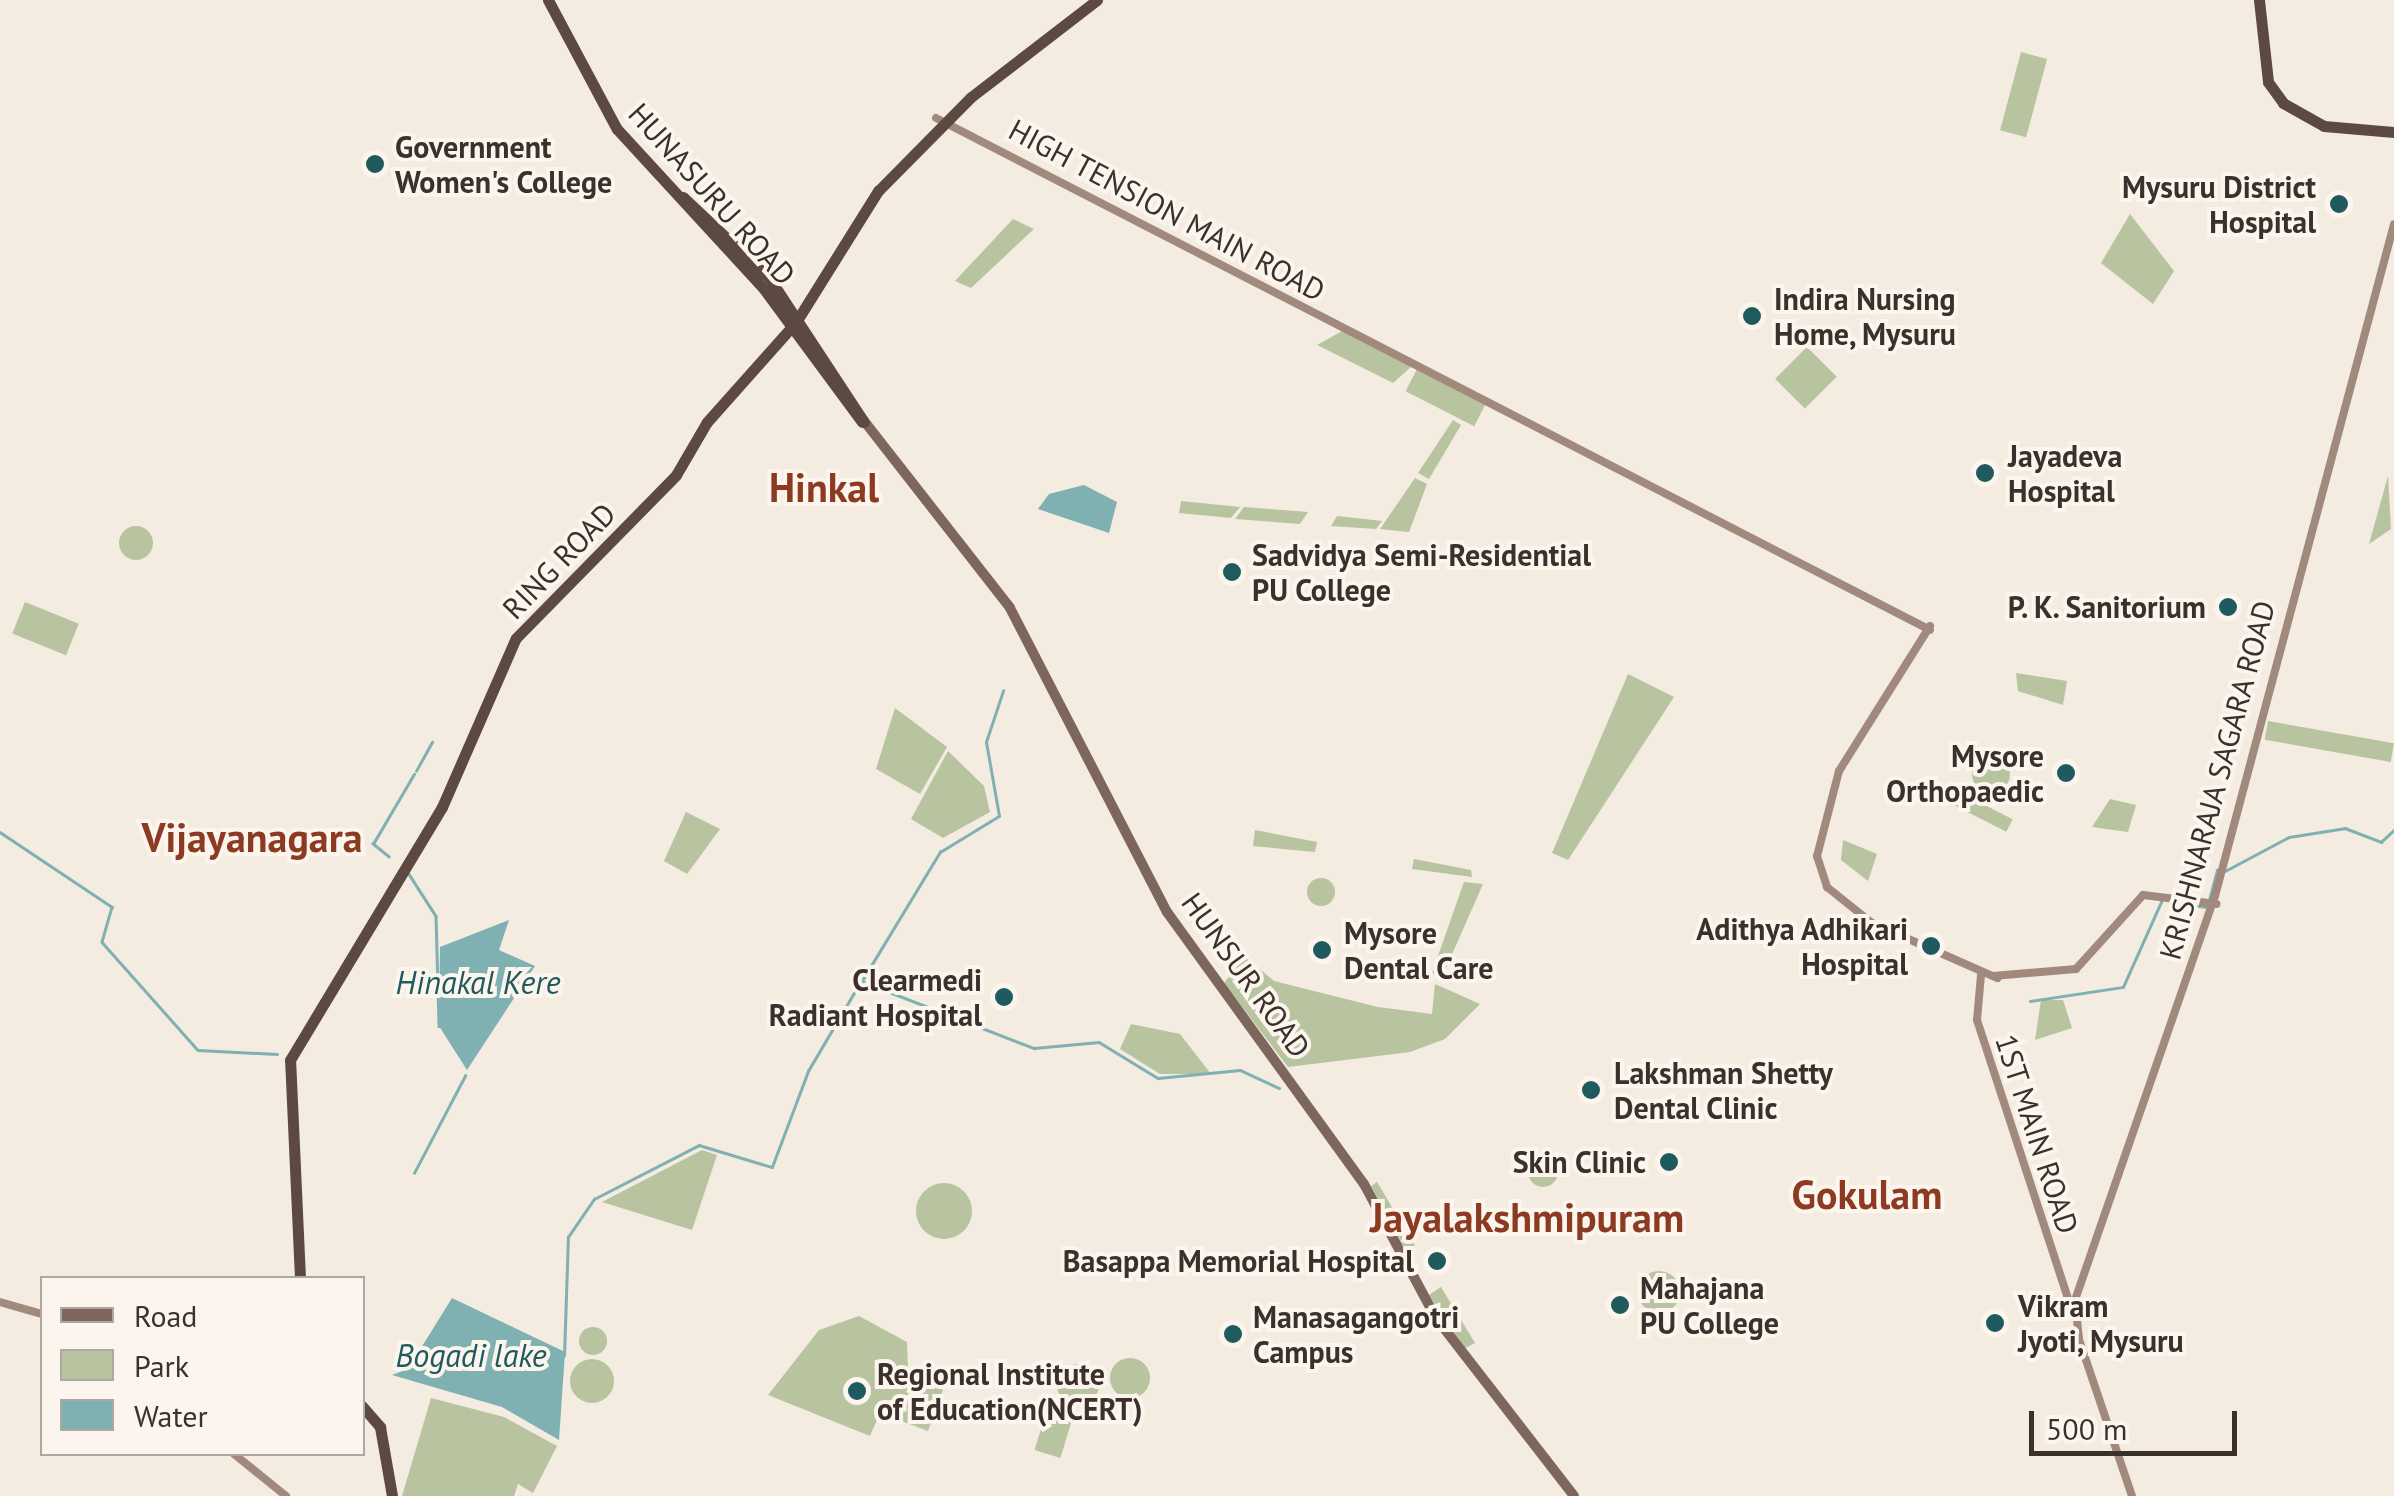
<!DOCTYPE html>
<html>
<head>
<meta charset="utf-8">
<style>
	body { margin:0 }
	#map { position:relative; width:2394px; height:1496px; overflow:hidden; background:#f4ebe1; font-family:"PT Sans",sans-serif }
	div>[style] { position:absolute }
	.green>* { inset:0; background:#b8c4a0; transform-origin:0 0 }
	.round { border-radius:50% }
	.water>* { inset:0; background:#7fb0b2 }
	.stream>* { height:2.5px; margin:-1.25px; padding:0 1.25px; transform-origin:1.25px; border-radius:1.25px; background:#7fb0b2 }
	.secondary>* { height:8px; margin:-4px; padding:0 4px; transform-origin:4px; border-radius:4px; background:#a18a7d }
	.primary>* { height:10px; margin:-5px; padding:0 5px; transform-origin:5px; border-radius:5px; background:#7d675c }
	.highway>* { height:11px; margin:-5.5px; padding:0 5.5px; transform-origin:5.5px; border-radius:5.5px; background:#5c4a42 }
	.dots>* { width:28px; height:28px; translate:-50% -50%; box-sizing:border-box; border:5px solid #fbf5ee; border-radius:50% }
	span { translate:-50% -50%; white-space:nowrap; text-align:center; line-height:1.15; -webkit-text-stroke:8px #fbf5ee; paint-order:stroke }
	.poi-label { font-size:30px; color:#3b302b; font-weight:700 }
	.left { translate:0 -50%; text-align:left }
	.right { translate:-100% -50%; text-align:right }
	.street-label { font-size:30px; color:#3b302b }
	.water-label { font-size:32px; color:#1f5a5e; font-style:italic }
	.district-label { font-size:40px; color:#8c3b22; font-weight:700 }
	.legend { position:absolute; left:40px; top:1276px; width:325px; height:180px; box-sizing:border-box; background:#fbf5ee; border:2px solid #aea6a0; margin:0; padding:12px 18px; list-style:none; font-size:30px; color:#3b302b }
	.legend li { display:flex; align-items:center; gap:20px; height:50px }
	.legend b { width:50px; border:2px solid #aea6a0 }
	.scale { position:absolute; left:2029px; top:1411px; width:208px; height:45px; box-sizing:border-box; border:5px solid #3b302b; border-top:0; padding-left:12px; font-size:30px; line-height:35px; white-space:nowrap; color:#3b302b; -webkit-text-stroke:8px #fbf5ee; paint-order:stroke }
</style>
</head>
<body>
<div id="map">
	<div class="green">
		<div style="left:2021px;top:52px;width:27px;height:81px;rotate:15deg"></div>
		<div style="clip-path:polygon(2130px 214px,2174px 271px,2153px 304px,2101px 263px)"></div>
		<div style="clip-path:polygon(1013px 219px,1034px 229px,971px 288px,955px 281px)"></div>
		<div style="clip-path:polygon(1344px 330px,1412px 366px,1393px 383px,1317px 345px)"></div>
		<div style="left:1807px;top:347px;width:42px;height:45px;rotate:45deg"></div>
		<div style="left:1417px;top:369px;width:77px;height:25px;rotate:27deg"></div>
		<div style="clip-path:polygon(1453px 420px,1461px 425px,1429px 479px,1418px 473px)"></div>
		<div style="clip-path:polygon(2388px 476px,2391px 529px,2369px 544px)"></div>
		<div style="clip-path:polygon(1415px 478px,1427px 484px,1409px 532px,1380px 529px)"></div>
		<div style="clip-path:polygon(1181px 501px,1240px 507px,1231px 518px,1179px 513px)"></div>
		<div style="clip-path:polygon(1244px 507px,1308px 512px,1300px 524px,1235px 519px)"></div>
		<div style="clip-path:polygon(1337px 516px,1382px 521px,1376px 529px,1331px 526px)"></div>
		<div class="round" style="left:119px;top:526px;width:34px;height:34px"></div>
		<div style="left:25px;top:602px;width:58px;height:34px;rotate:22deg"></div>
		<div style="clip-path:polygon(2016px 673px,2067px 681px,2063px 705px,2018px 691px)"></div>
		<div style="clip-path:polygon(1628px 674px,1674px 697px,1568px 860px,1552px 853px)"></div>
		<div style="clip-path:polygon(895px 708px,947px 747px,920px 794px,876px 769px)"></div>
		<div style="left:2268px;top:721px;width:128px;height:19px;rotate:10deg"></div>
		<div style="clip-path:polygon(948px 751px,984px 786px,990px 812px,943px 838px,911px 819px)"></div>
		<div class="round" style="left:1972px;top:755px;width:38px;height:38px"></div>
		<div style="left:1961px;top:793px;width:58px;height:14px;rotate:27deg"></div>
		<div style="clip-path:polygon(2110px 799px,2136px 805px,2128px 832px,2092px 827px)"></div>
		<div style="clip-path:polygon(686px 812px,720px 829px,687px 874px,664px 861px)"></div>
		<div style="clip-path:polygon(1255px 830px,1317px 842px,1315px 852px,1253px 846px)"></div>
		<div style="clip-path:polygon(1843px 840px,1877px 854px,1868px 881px,1841px 860px)"></div>
		<div style="clip-path:polygon(1414px 859px,1471px 870px,1472px 877px,1412px 869px)"></div>
		<div class="round" style="left:1307px;top:878px;width:28px;height:28px"></div>
		<div style="clip-path:polygon(1464px 882px,1483px 884px,1442px 977px,1432px 973px)"></div>
		<div style="clip-path:polygon(1245px 957px,1274px 981px,1378px 1007px,1432px 1014px,1435px 984px,1480px 1004px,1445px 1039px,1410px 1052px,1288px 1067px,1224px 983px)"></div>
		<div style="clip-path:polygon(2041px 1000px,2063px 1000px,2072px 1028px,2035px 1040px)"></div>
		<div style="clip-path:polygon(1131px 1024px,1180px 1034px,1211px 1074px,1160px 1074px,1120px 1049px)"></div>
		<div style="clip-path:polygon(702px 1150px,717px 1155px,692px 1230px,602px 1202px)"></div>
		<div class="round" style="left:1528px;top:1157px;width:30px;height:30px"></div>
		<div style="clip-path:polygon(1377px 1182px,1415px 1246px,1406px 1251px,1371px 1186px)"></div>
		<div class="round" style="left:916px;top:1183px;width:56px;height:56px"></div>
		<div class="round" style="left:1638px;top:1271px;width:42px;height:42px"></div>
		<div style="clip-path:polygon(1441px 1287px,1475px 1343px,1464px 1349px,1429px 1295px)"></div>
		<div style="clip-path:polygon(859px 1316px,907px 1342px,908px 1372px,943px 1390px,928px 1431px,880px 1413px,870px 1436px,768px 1395px,819px 1330px)"></div>
		<div class="round" style="left:579px;top:1327px;width:28px;height:28px"></div>
		<div class="round" style="left:1110px;top:1358px;width:40px;height:40px"></div>
		<div class="round" style="left:570px;top:1359px;width:44px;height:44px"></div>
		<div class="round" style="left:1057px;top:1364px;width:42px;height:42px"></div>
		<div style="clip-path:polygon(431px 1398px,504px 1417px,557px 1446px,533px 1493px,518px 1484px,514px 1496px,402px 1496px)"></div>
		<div style="left:1048px;top:1406px;width:27px;height:46px;rotate:17deg"></div>
	</div>
	<div class="water">
		<div style="clip-path:polygon(1084px 485px,1117px 502px,1109px 533px,1038px 509px,1049px 494px)"></div>
		<div style="clip-path:polygon(509px 920px,499px 950px,535px 966px,467px 1070px,439px 1026px,440px 947px)"></div>
		<div style="clip-path:polygon(452px 1298px,565px 1352px,559px 1440px,502px 1407px,392px 1375px,408px 1369px)"></div>
	</div>
	<div class="stream">
		<div style="left:416px;top:771px;width:33px;rotate:-61deg"></div>
		<div style="left:0;top:832px;width:135px;rotate:33.8deg"></div>
		<div style="left:112px;top:907px;width:36px;rotate:106deg"></div>
		<div style="left:102px;top:942px;width:144px;rotate:48.4deg"></div>
		<div style="left:198px;top:1050px;width:79px;rotate:2.9deg"></div>
		<div style="left:389px;top:857px;width:21px;rotate:-141deg"></div>
		<div style="left:373px;top:844px;width:81px;rotate:-59.6deg"></div>
		<div style="left:2225px;top:871px;width:72px;rotate:-28deg"></div>
		<div style="left:2289px;top:837px;width:57px;rotate:-9.1deg"></div>
		<div style="left:2345px;top:828px;width:39px;rotate:21deg"></div>
		<div style="left:2381px;top:842px;width:18px;rotate:-43deg"></div>
		<div style="left:409px;top:874px;width:50px;rotate:57.3deg"></div>
		<div style="left:436px;top:916px;width:110px;rotate:88.4deg"></div>
		<div style="left:2209px;top:900px;width:31px;rotate:-75deg"></div>
		<div style="left:2180px;top:903px;width:26px;rotate:9deg"></div>
		<div style="left:863px;top:979px;width:149px;rotate:-58.8deg"></div>
		<div style="left:940px;top:852px;width:69px;rotate:-31.4deg"></div>
		<div style="left:999px;top:816px;width:75px;rotate:-100deg"></div>
		<div style="left:986px;top:742px;width:54px;rotate:-71.6deg"></div>
		<div style="left:2030px;top:1001px;width:94px;rotate:-8.6deg"></div>
		<div style="left:2123px;top:987px;width:95px;rotate:-65.9deg"></div>
		<div style="left:414px;top:1173px;width:110px;rotate:-62.3deg"></div>
		<div style="left:564px;top:1356px;width:119px;rotate:-88.1deg"></div>
		<div style="left:568px;top:1237px;width:46px;rotate:-55.6deg"></div>
		<div style="left:594px;top:1199px;width:118px;rotate:-27.2deg"></div>
		<div style="left:699px;top:1145px;width:76px;rotate:16.8deg"></div>
		<div style="left:772px;top:1167px;width:103px;rotate:-69.4deg"></div>
		<div style="left:808px;top:1071px;width:104px;rotate:-59.5deg"></div>
		<div style="left:861px;top:981px;width:186px;rotate:21.2deg"></div>
		<div style="left:1034px;top:1048px;width:65px;rotate:-5.3deg"></div>
		<div style="left:1099px;top:1042px;width:69px;rotate:31.4deg"></div>
		<div style="left:1158px;top:1078px;width:82px;rotate:-5.6deg"></div>
		<div style="left:1240px;top:1070px;width:43px;rotate:24.8deg"></div>
	</div>
	<div class="secondary">
		<div style="left:936px;top:118px;width:1118px;rotate:27.25deg"></div>
		<div style="left:1930px;top:626px;width:171px;rotate:122.1deg"></div>
		<div style="left:1839px;top:771px;width:88px;rotate:104.5deg"></div>
		<div style="left:1817px;top:856px;width:33px;rotate:72deg"></div>
		<div style="left:1827px;top:887px;width:58px;rotate:38.7deg"></div>
		<div style="left:1872px;top:923px;width:137px;rotate:23.7deg"></div>
		<div style="left:1981px;top:975px;width:45px;rotate:95.1deg"></div>
		<div style="left:1977px;top:1020px;width:309px;rotate:71.9deg"></div>
		<div style="left:1993px;top:976px;width:83px;rotate:-4.8deg"></div>
		<div style="left:2076px;top:969px;width:100px;rotate:-47.8deg"></div>
		<div style="left:2143px;top:895px;width:74px;rotate:7deg"></div>
		<div style="left:0;top:1302px;width:44px;rotate:15.9deg"></div>
		<div style="left:234px;top:1454px;width:67px;rotate:38.9deg"></div>
		<div style="left:2132px;top:1496px;width:166px;rotate:-108.7deg"></div>
		<div style="left:2079px;top:1339px;width:39px;rotate:-96deg"></div>
		<div style="left:2075px;top:1300px;width:428px;rotate:-70.9deg"></div>
		<div style="left:2215px;top:896px;width:695px;rotate:-75.08deg"></div>
	</div>
	<div class="primary">
		<div style="left:861px;top:417px;width:242px;rotate:52deg"></div>
		<div style="left:1010px;top:608px;width:342px;rotate:62.7deg"></div>
		<div style="left:1167px;top:912px;width:336px;rotate:54.1deg"></div>
		<div style="left:1364px;top:1184px;width:152px;rotate:61.8deg"></div>
		<div style="left:1436px;top:1318px;width:225px;rotate:52.2deg"></div>
	</div>
	<div class="highway">
		<div style="left:548px;top:0;width:146px;rotate:61.9deg"></div>
		<div style="left:617px;top:129px;width:217px;rotate:47.4deg"></div>
		<div style="left:764px;top:289px;width:165px;rotate:53.6deg"></div>
		<div style="left:2259px;top:0;width:82px;rotate:83.7deg"></div>
		<div style="left:2268px;top:82px;width:26px;rotate:54deg"></div>
		<div style="left:2283px;top:103px;width:47px;rotate:29.3deg"></div>
		<div style="left:2324px;top:126px;width:70px;rotate:4.9deg"></div>
		<div style="left:683px;top:197px;width:120px;rotate:43.3deg"></div>
		<div style="left:770px;top:279px;width:171px;rotate:56.7deg"></div>
		<div style="left:300px;top:1278px;width:218px;rotate:-92.6deg"></div>
		<div style="left:290px;top:1060px;width:295px;rotate:-59deg"></div>
		<div style="left:442px;top:807px;width:184px;rotate:-66.4deg"></div>
		<div style="left:516px;top:638px;width:228px;rotate:-45.5deg"></div>
		<div style="left:676px;top:475px;width:61px;rotate:-59.7deg"></div>
		<div style="left:707px;top:422px;width:134px;rotate:-48.3deg"></div>
		<div style="left:796px;top:322px;width:155px;rotate:-58deg"></div>
		<div style="left:878px;top:191px;width:132px;rotate:-45.3deg"></div>
		<div style="left:971px;top:97px;width:159px;rotate:-37.6deg"></div>
		<div style="left:362px;top:1406px;width:28px;rotate:49deg"></div>
		<div style="left:380px;top:1427px;width:70px;rotate:80.1deg"></div>
	</div>
	<div class="dots">
		<div style="left:375px;top:164px;background:#1f5a5e"></div>
		<div style="left:2339px;top:204px;background:#1f5a5e"></div>
		<div style="left:1752px;top:316px;background:#1f5a5e"></div>
		<div style="left:1985px;top:473px;background:#1f5a5e"></div>
		<div style="left:1232px;top:572px;background:#1f5a5e"></div>
		<div style="left:2228px;top:607px;background:#1f5a5e"></div>
		<div style="left:2066px;top:773px;background:#1f5a5e"></div>
		<div style="left:1931px;top:946px;background:#1f5a5e"></div>
		<div style="left:1322px;top:950px;background:#1f5a5e"></div>
		<div style="left:1004px;top:997px;background:#1f5a5e"></div>
		<div style="left:1591px;top:1090px;background:#1f5a5e"></div>
		<div style="left:1669px;top:1162px;background:#1f5a5e"></div>
		<div style="left:1437px;top:1261px;background:#1f5a5e"></div>
		<div style="left:1620px;top:1305px;background:#1f5a5e"></div>
		<div style="left:1995px;top:1323px;background:#1f5a5e"></div>
		<div style="left:1233px;top:1334px;background:#1f5a5e"></div>
		<div style="left:857px;top:1391px;background:#1f5a5e"></div>
	</div>
	<div class="poi-label">
		<span class="left" style="left:395px;top:164px">Government<br>Women's College</span>
		<span class="right" style="left:2316px;top:204px">Mysuru District<br>Hospital</span>
		<span class="left" style="left:1774px;top:316px">Indira Nursing<br>Home, Mysuru</span>
		<span class="left" style="left:2008px;top:473px">Jayadeva<br>Hospital</span>
		<span class="left" style="left:1252px;top:572px">Sadvidya Semi-Residential<br>PU College</span>
		<span class="right" style="left:2206px;top:607px">P. K. Sanitorium</span>
		<span class="right" style="left:2044px;top:773px">Mysore<br>Orthopaedic</span>
		<span class="right" style="left:1908px;top:946px">Adithya Adhikari<br>Hospital</span>
		<span class="left" style="left:1344px;top:950px">Mysore<br>Dental Care</span>
		<span class="right" style="left:982px;top:997px">Clearmedi<br>Radiant Hospital</span>
		<span class="left" style="left:1614px;top:1090px">Lakshman Shetty<br>Dental Clinic</span>
		<span class="right" style="left:1646px;top:1162px">Skin Clinic</span>
		<span class="right" style="left:1414px;top:1261px">Basappa Memorial Hospital</span>
		<span class="left" style="left:1640px;top:1305px">Mahajana<br>PU College</span>
		<span class="left" style="left:2018px;top:1323px">Vikram<br>Jyoti, Mysuru</span>
		<span class="left" style="left:1253px;top:1334px">Manasagangotri<br>Campus</span>
		<span class="left" style="left:877px;top:1391px">Regional Institute<br>of Education(NCERT)</span>
	</div>
	<div class="street-label">
		<span style="left:712px;top:194px;rotate:48deg">HUNASURU ROAD</span>
		<span style="left:1167px;top:210px;rotate:28deg">HIGH TENSION MAIN ROAD</span>
		<span style="left:559px;top:561px;rotate:-46deg">RING ROAD</span>
		<span style="left:2217px;top:780px;rotate:-75deg">KRISHNARAJA SAGARA ROAD</span>
		<span style="left:1246px;top:975px;rotate:54deg">HUNSUR ROAD</span>
		<span style="left:2037px;top:1134px;rotate:72deg">1ST MAIN ROAD</span>
	</div>
	<div class="water-label">
		<span style="left:478px;top:982px">Hinakal Kere</span>
		<span style="left:471px;top:1355px">Bogadi lake</span>
	</div>
	<div class="district-label">
		<span style="left:824px;top:487px">Hinkal</span>
		<span style="left:252px;top:837px">Vijayanagara</span>
		<span style="left:1867px;top:1194px">Gokulam</span>
		<span style="left:1527px;top:1217px">Jayalakshmipuram</span>
	</div>
	<ul class="legend">
	<li><b style="height:12px;background:#7d675c"></b>Road</li>
	<li><b style="height:28px;background:#b8c4a0"></b>Park</li>
	<li><b style="height:28px;background:#7fb0b2"></b>Water</li>
	</ul>
	<div class="scale">500 m</div>
</div>
</body>
</html>
